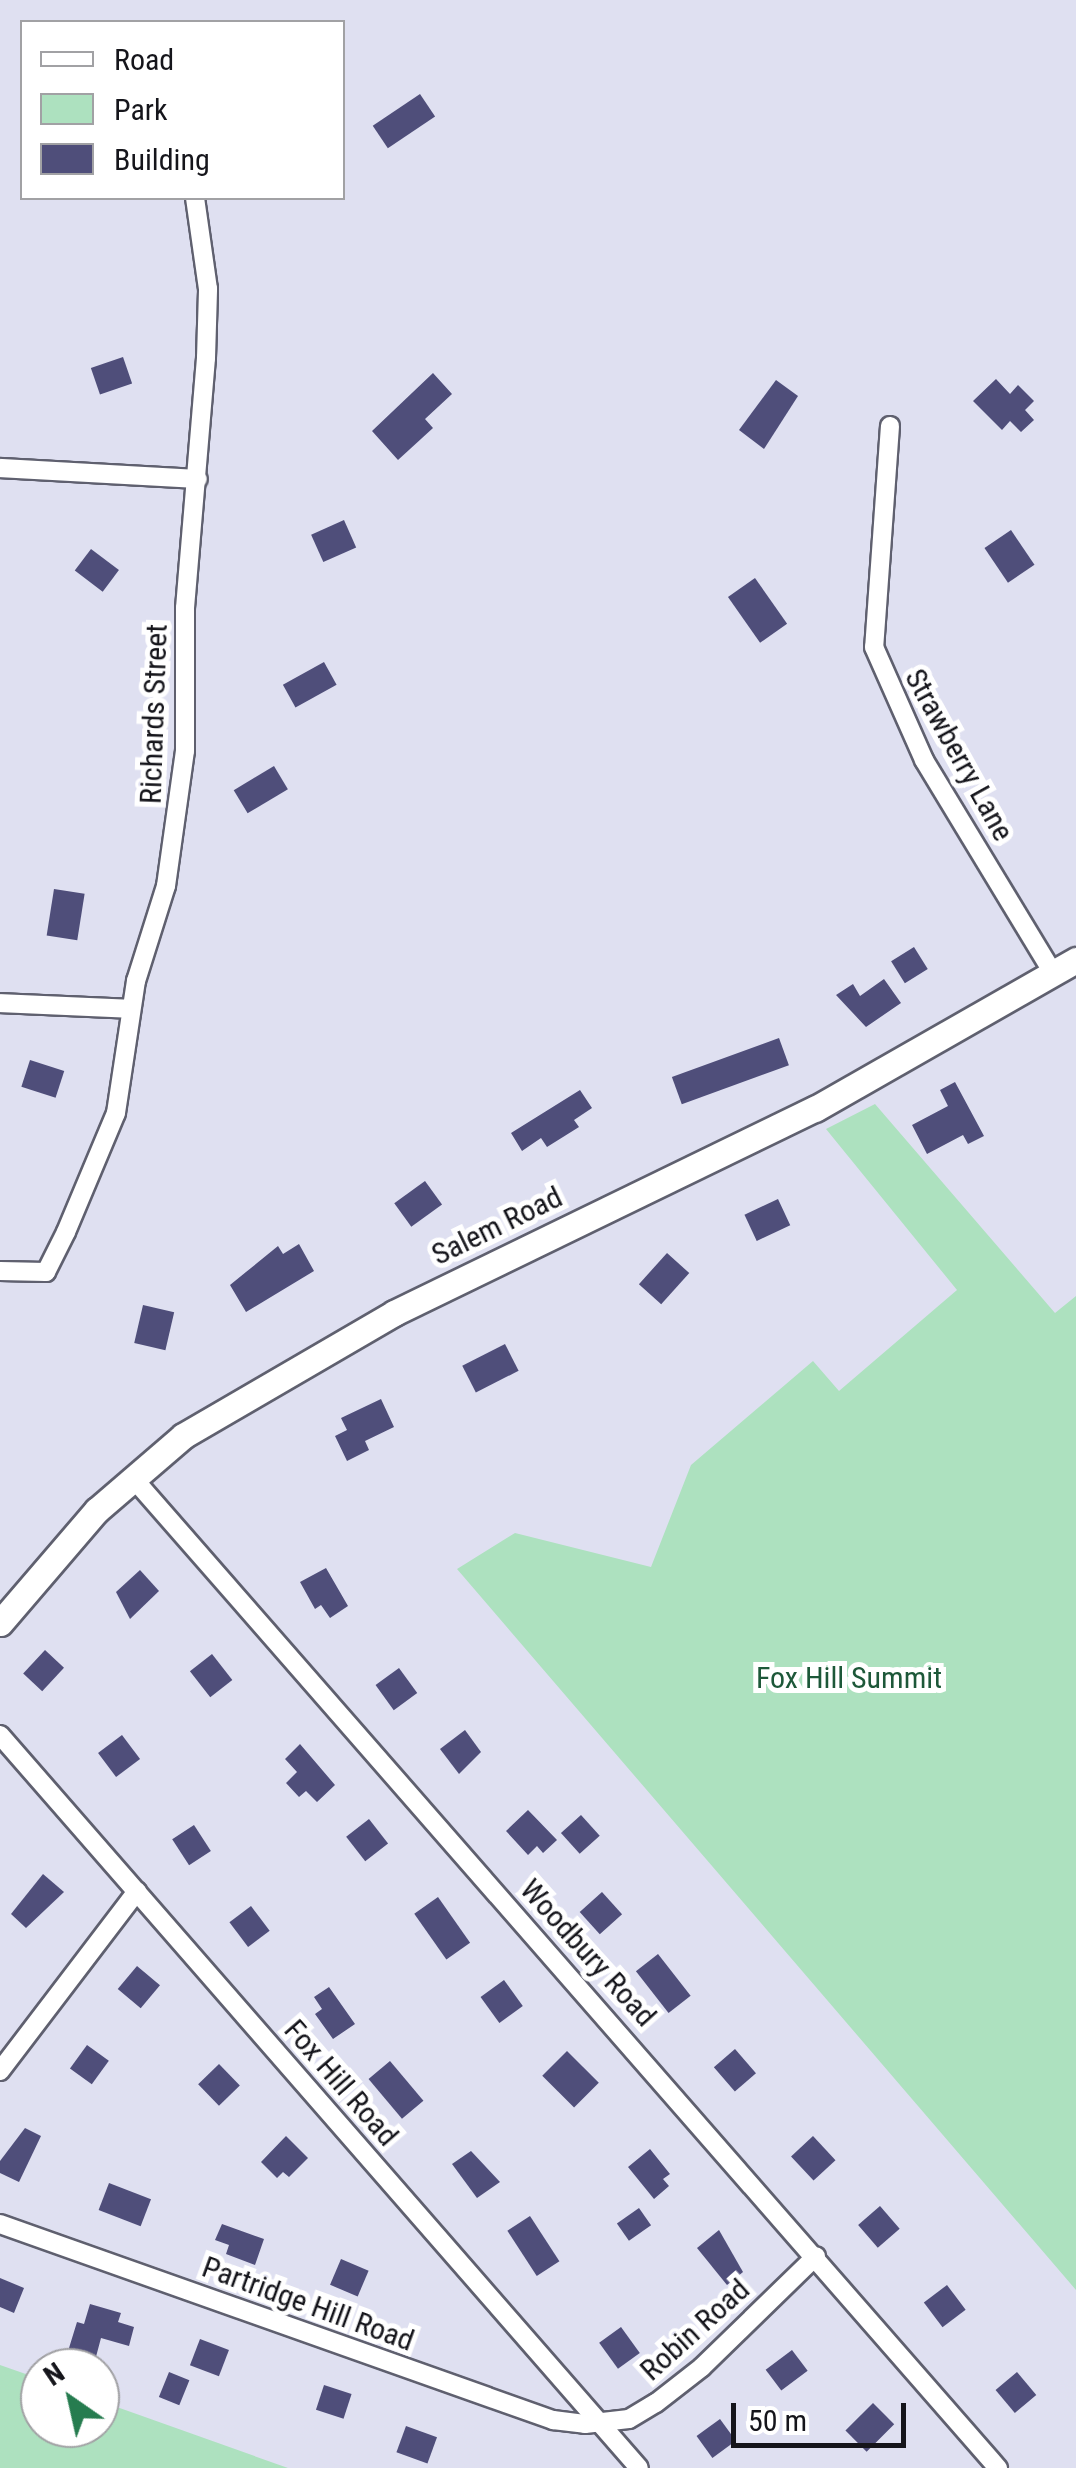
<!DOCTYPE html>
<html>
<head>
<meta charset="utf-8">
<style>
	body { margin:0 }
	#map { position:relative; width:1076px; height:2468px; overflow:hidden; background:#dfe0f1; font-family:"Roboto Condensed",sans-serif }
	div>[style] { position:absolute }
	.green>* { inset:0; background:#ade1bf }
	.building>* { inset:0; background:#4f4e7a; transform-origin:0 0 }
	.roads { filter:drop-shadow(2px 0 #5f606f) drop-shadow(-2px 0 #5f606f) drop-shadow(0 2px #5f606f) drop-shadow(0 -2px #5f606f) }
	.minor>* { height:18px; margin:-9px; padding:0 9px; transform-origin:9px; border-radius:9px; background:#fff }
	.secondary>* { height:25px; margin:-12.5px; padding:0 12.5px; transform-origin:12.5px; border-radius:12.5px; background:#fff }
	span { translate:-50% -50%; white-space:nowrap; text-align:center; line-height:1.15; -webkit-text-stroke:10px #fff; paint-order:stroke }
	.street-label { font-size:30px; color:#15151b }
	.park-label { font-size:30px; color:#1d5839 }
	.legend { position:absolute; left:20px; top:20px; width:325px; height:180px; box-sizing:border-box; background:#fff; border:2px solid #a1a1a4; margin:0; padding:12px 18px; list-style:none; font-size:30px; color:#15151b }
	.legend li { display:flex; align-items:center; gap:20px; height:50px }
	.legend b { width:50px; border:2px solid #a1a1a4 }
	.north { position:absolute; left:20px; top:2348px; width:100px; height:100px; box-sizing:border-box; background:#fff; border:2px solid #a1a1a4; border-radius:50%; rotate:326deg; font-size:28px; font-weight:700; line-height:40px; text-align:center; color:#15151b }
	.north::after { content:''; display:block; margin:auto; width:35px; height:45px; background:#267c4f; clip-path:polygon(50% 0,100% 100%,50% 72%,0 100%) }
	.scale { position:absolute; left:731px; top:2403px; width:175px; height:45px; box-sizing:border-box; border:5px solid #15151b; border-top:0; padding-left:12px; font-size:30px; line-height:35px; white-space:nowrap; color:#15151b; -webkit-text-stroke:8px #fff; paint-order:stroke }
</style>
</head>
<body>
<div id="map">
	<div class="green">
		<div style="clip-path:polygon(875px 1104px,1055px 1313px,1076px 1296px,1076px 2290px,457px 1569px,515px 1533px,651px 1567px,691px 1465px,813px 1361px,839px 1391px,957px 1290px,826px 1129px)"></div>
		<div style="clip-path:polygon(0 2365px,40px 2379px,40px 2428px,100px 2428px,100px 2401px,288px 2468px,0 2468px)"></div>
	</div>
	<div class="building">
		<div style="left:420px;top:94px;width:27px;height:57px;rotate:56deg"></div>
		<div style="left:123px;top:357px;width:28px;height:34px;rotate:71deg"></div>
		<div style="clip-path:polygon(433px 373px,452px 394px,425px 419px,433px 428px,398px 460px,372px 431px)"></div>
		<div style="clip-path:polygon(996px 379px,1010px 394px,1018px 385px,1034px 401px,1025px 410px,1034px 420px,1021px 432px,1010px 421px,1002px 430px,973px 401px)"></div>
		<div style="clip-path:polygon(776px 380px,798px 396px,764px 449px,739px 430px)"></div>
		<div style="left:344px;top:520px;width:30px;height:36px;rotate:66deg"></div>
		<div style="left:1011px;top:530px;width:42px;height:32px;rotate:56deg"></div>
		<div style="left:91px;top:549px;width:35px;height:27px;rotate:37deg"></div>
		<div style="left:755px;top:578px;width:56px;height:33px;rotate:55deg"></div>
		<div style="left:324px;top:662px;width:26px;height:47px;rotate:61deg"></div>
		<div style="left:274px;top:766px;width:27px;height:47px;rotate:59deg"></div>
		<div style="left:54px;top:889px;width:31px;height:47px;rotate:9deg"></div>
		<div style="left:914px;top:947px;width:26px;height:27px;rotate:58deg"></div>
		<div style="clip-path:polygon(884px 979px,901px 1003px,866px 1027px,836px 995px,853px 984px,860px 996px)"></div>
		<div style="left:779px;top:1038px;width:29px;height:114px;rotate:70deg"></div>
		<div style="left:30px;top:1060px;width:36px;height:28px;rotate:18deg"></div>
		<div style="clip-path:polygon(955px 1082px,984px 1136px,968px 1144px,963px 1135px,927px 1154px,912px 1125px,948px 1106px,940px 1090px)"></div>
		<div style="clip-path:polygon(580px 1090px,592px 1108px,574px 1120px,579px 1127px,547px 1147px,541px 1138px,522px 1151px,511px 1133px)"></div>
		<div style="left:425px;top:1181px;width:29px;height:38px;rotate:54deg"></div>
		<div style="left:778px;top:1199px;width:29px;height:37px;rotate:65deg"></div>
		<div style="clip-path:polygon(299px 1244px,314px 1271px,246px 1312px,230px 1285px,278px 1246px,283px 1254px)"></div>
		<div style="left:667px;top:1253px;width:30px;height:42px;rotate:42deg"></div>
		<div style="left:143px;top:1305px;width:32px;height:39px;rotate:13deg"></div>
		<div style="left:505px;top:1344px;width:30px;height:48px;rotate:63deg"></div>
		<div style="clip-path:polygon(381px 1399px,394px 1427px,365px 1441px,369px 1450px,347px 1461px,335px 1436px,347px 1430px,341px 1418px)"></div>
		<div style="clip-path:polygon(326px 1568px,348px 1606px,330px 1618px,321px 1605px,315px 1609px,300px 1582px)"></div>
		<div style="clip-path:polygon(140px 1570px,159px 1591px,130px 1619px,116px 1592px)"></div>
		<div style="left:45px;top:1650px;width:26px;height:32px;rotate:43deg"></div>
		<div style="left:212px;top:1654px;width:33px;height:28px;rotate:52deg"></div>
		<div style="left:399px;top:1668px;width:31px;height:29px;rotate:54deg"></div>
		<div style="clip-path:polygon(465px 1730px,481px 1752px,459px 1774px,440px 1749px)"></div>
		<div style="left:122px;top:1735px;width:30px;height:30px;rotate:53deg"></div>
		<div style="clip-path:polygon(300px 1744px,335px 1785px,317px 1802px,306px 1791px,299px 1797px,286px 1783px,297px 1772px,285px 1759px)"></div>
		<div style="clip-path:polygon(528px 1810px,557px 1840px,543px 1853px,537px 1846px,528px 1855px,506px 1831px)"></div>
		<div style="left:581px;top:1815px;width:28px;height:27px;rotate:48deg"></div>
		<div style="left:369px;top:1819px;width:31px;height:29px;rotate:52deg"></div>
		<div style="left:194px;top:1825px;width:31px;height:26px;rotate:57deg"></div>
		<div style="clip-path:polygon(43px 1874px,64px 1892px,26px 1928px,11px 1914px)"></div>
		<div style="left:602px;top:1892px;width:30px;height:30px;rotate:48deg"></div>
		<div style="left:438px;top:1897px;width:56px;height:29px;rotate:55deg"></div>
		<div style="left:251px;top:1906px;width:31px;height:27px;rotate:53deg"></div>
		<div style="left:658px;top:1954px;width:53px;height:28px;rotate:52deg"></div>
		<div style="left:137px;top:1966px;width:30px;height:30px;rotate:40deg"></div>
		<div style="left:504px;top:1980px;width:32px;height:29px;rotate:54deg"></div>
		<div style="clip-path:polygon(329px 1987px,355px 2024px,333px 2039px,315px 2014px,322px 2009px,314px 1997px)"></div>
		<div style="left:87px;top:2045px;width:27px;height:29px;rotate:36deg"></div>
		<div style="left:735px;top:2049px;width:32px;height:28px;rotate:49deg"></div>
		<div style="left:567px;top:2051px;width:45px;height:35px;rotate:45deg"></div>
		<div style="left:390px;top:2061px;width:52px;height:28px;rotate:50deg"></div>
		<div style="left:219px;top:2064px;width:30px;height:29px;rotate:46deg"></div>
		<div style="clip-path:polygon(25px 2128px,41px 2136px,19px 2182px,0 2173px,0 2161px)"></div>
		<div style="clip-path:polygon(286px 2136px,308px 2158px,289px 2177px,283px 2172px,277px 2178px,261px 2162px)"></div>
		<div style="left:813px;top:2136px;width:33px;height:30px;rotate:47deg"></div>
		<div style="clip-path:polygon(650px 2149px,670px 2174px,663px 2179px,669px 2186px,654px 2199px,628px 2167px)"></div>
		<div style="clip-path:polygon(471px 2151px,500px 2182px,477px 2198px,452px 2164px)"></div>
		<div style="left:109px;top:2183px;width:45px;height:29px;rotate:21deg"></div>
		<div style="left:880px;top:2206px;width:30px;height:29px;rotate:49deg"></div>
		<div style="left:639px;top:2208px;width:21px;height:27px;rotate:55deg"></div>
		<div style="left:530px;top:2216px;width:54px;height:27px;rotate:57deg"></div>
		<div style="clip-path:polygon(222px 2224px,264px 2239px,255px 2265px,226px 2254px,229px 2245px,215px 2240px)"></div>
		<div style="clip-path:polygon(719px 2230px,743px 2272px,727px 2285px,697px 2248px)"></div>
		<div style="left:341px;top:2259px;width:30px;height:28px;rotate:23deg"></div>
		<div style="clip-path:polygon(0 2278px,24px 2288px,14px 2313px,0 2307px)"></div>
		<div style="left:947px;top:2285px;width:31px;height:29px;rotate:53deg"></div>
		<div style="clip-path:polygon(90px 2304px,121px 2313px,118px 2322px,134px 2327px,129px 2346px,101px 2338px,93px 2368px,65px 2361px,77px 2322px,84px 2324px)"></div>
		<div style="left:621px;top:2327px;width:32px;height:27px;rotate:54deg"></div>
		<div style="left:200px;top:2339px;width:31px;height:28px;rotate:21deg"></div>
		<div style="left:792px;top:2350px;width:26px;height:33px;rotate:53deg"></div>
		<div style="left:169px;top:2372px;width:22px;height:27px;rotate:22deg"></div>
		<div style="left:1017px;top:2372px;width:30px;height:28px;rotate:50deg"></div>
		<div style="left:324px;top:2385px;width:29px;height:26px;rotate:18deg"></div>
		<div style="left:873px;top:2403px;width:30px;height:39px;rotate:45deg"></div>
		<div style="left:720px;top:2419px;width:27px;height:29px;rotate:54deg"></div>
		<div style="left:406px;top:2426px;width:33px;height:28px;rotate:20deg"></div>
	</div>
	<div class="roads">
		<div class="minor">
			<div style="left:890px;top:426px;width:222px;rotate:94.1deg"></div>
			<div style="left:874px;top:647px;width:124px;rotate:66.1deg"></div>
			<div style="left:924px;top:760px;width:251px;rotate:58.8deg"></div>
			<div style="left:0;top:468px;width:198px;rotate:3.2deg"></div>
			<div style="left:0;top:1003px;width:131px;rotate:2.6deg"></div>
			<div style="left:0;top:1271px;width:46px;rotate:1.2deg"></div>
			<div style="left:46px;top:1272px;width:45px;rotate:-63.4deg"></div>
			<div style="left:66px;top:1232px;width:129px;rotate:-67.2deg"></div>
			<div style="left:116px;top:1113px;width:134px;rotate:-81.4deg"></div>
			<div style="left:136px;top:981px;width:100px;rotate:-72.5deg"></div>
			<div style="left:166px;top:886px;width:136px;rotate:-82deg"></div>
			<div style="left:185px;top:751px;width:143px;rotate:-90deg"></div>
			<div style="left:185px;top:608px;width:251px;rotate:-85.2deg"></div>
			<div style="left:206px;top:358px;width:69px;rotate:-88.3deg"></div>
			<div style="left:208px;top:289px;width:92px;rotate:-98.1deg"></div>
			<div style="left:133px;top:1478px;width:1315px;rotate:48.86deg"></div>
			<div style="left:0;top:1735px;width:972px;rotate:48.92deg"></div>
			<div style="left:0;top:2071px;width:226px;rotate:-52.7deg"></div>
			<div style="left:0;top:2224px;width:587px;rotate:19.52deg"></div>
			<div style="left:553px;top:2420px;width:32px;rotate:7deg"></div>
			<div style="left:585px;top:2424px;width:44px;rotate:-6.5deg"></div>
			<div style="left:629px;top:2419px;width:31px;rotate:-31deg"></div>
			<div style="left:656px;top:2403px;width:58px;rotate:-38deg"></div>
			<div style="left:702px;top:2367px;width:159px;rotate:-44.2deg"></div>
		</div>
		<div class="secondary">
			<div style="left:0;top:1623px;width:149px;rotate:-49.4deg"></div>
			<div style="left:97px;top:1510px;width:113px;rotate:-40.7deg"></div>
			<div style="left:183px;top:1436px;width:244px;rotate:-30.2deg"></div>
			<div style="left:394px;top:1313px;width:468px;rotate:-25.9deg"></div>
			<div style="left:815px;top:1109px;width:301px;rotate:-29.7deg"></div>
		</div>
	</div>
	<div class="street-label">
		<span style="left:154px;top:714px;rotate:-88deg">Richards Street</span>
		<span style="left:959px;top:755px;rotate:61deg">Strawberry Lane</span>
		<span style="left:497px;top:1226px;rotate:-26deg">Salem Road</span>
		<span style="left:588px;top:1953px;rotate:48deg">Woodbury Road</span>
		<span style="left:341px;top:2083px;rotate:49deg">Fox Hill Road</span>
		<span style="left:308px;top:2304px;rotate:20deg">Partridge Hill Road</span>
		<span style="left:695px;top:2330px;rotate:-42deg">Robin Road</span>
	</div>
	<div class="park-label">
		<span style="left:849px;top:1678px">Fox Hill Summit</span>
	</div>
	<ul class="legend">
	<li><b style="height:12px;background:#fff"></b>Road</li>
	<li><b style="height:28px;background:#ade1bf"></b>Park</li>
	<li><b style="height:28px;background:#4f4e7a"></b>Building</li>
	</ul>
	<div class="north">N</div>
	<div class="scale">50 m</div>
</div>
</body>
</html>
